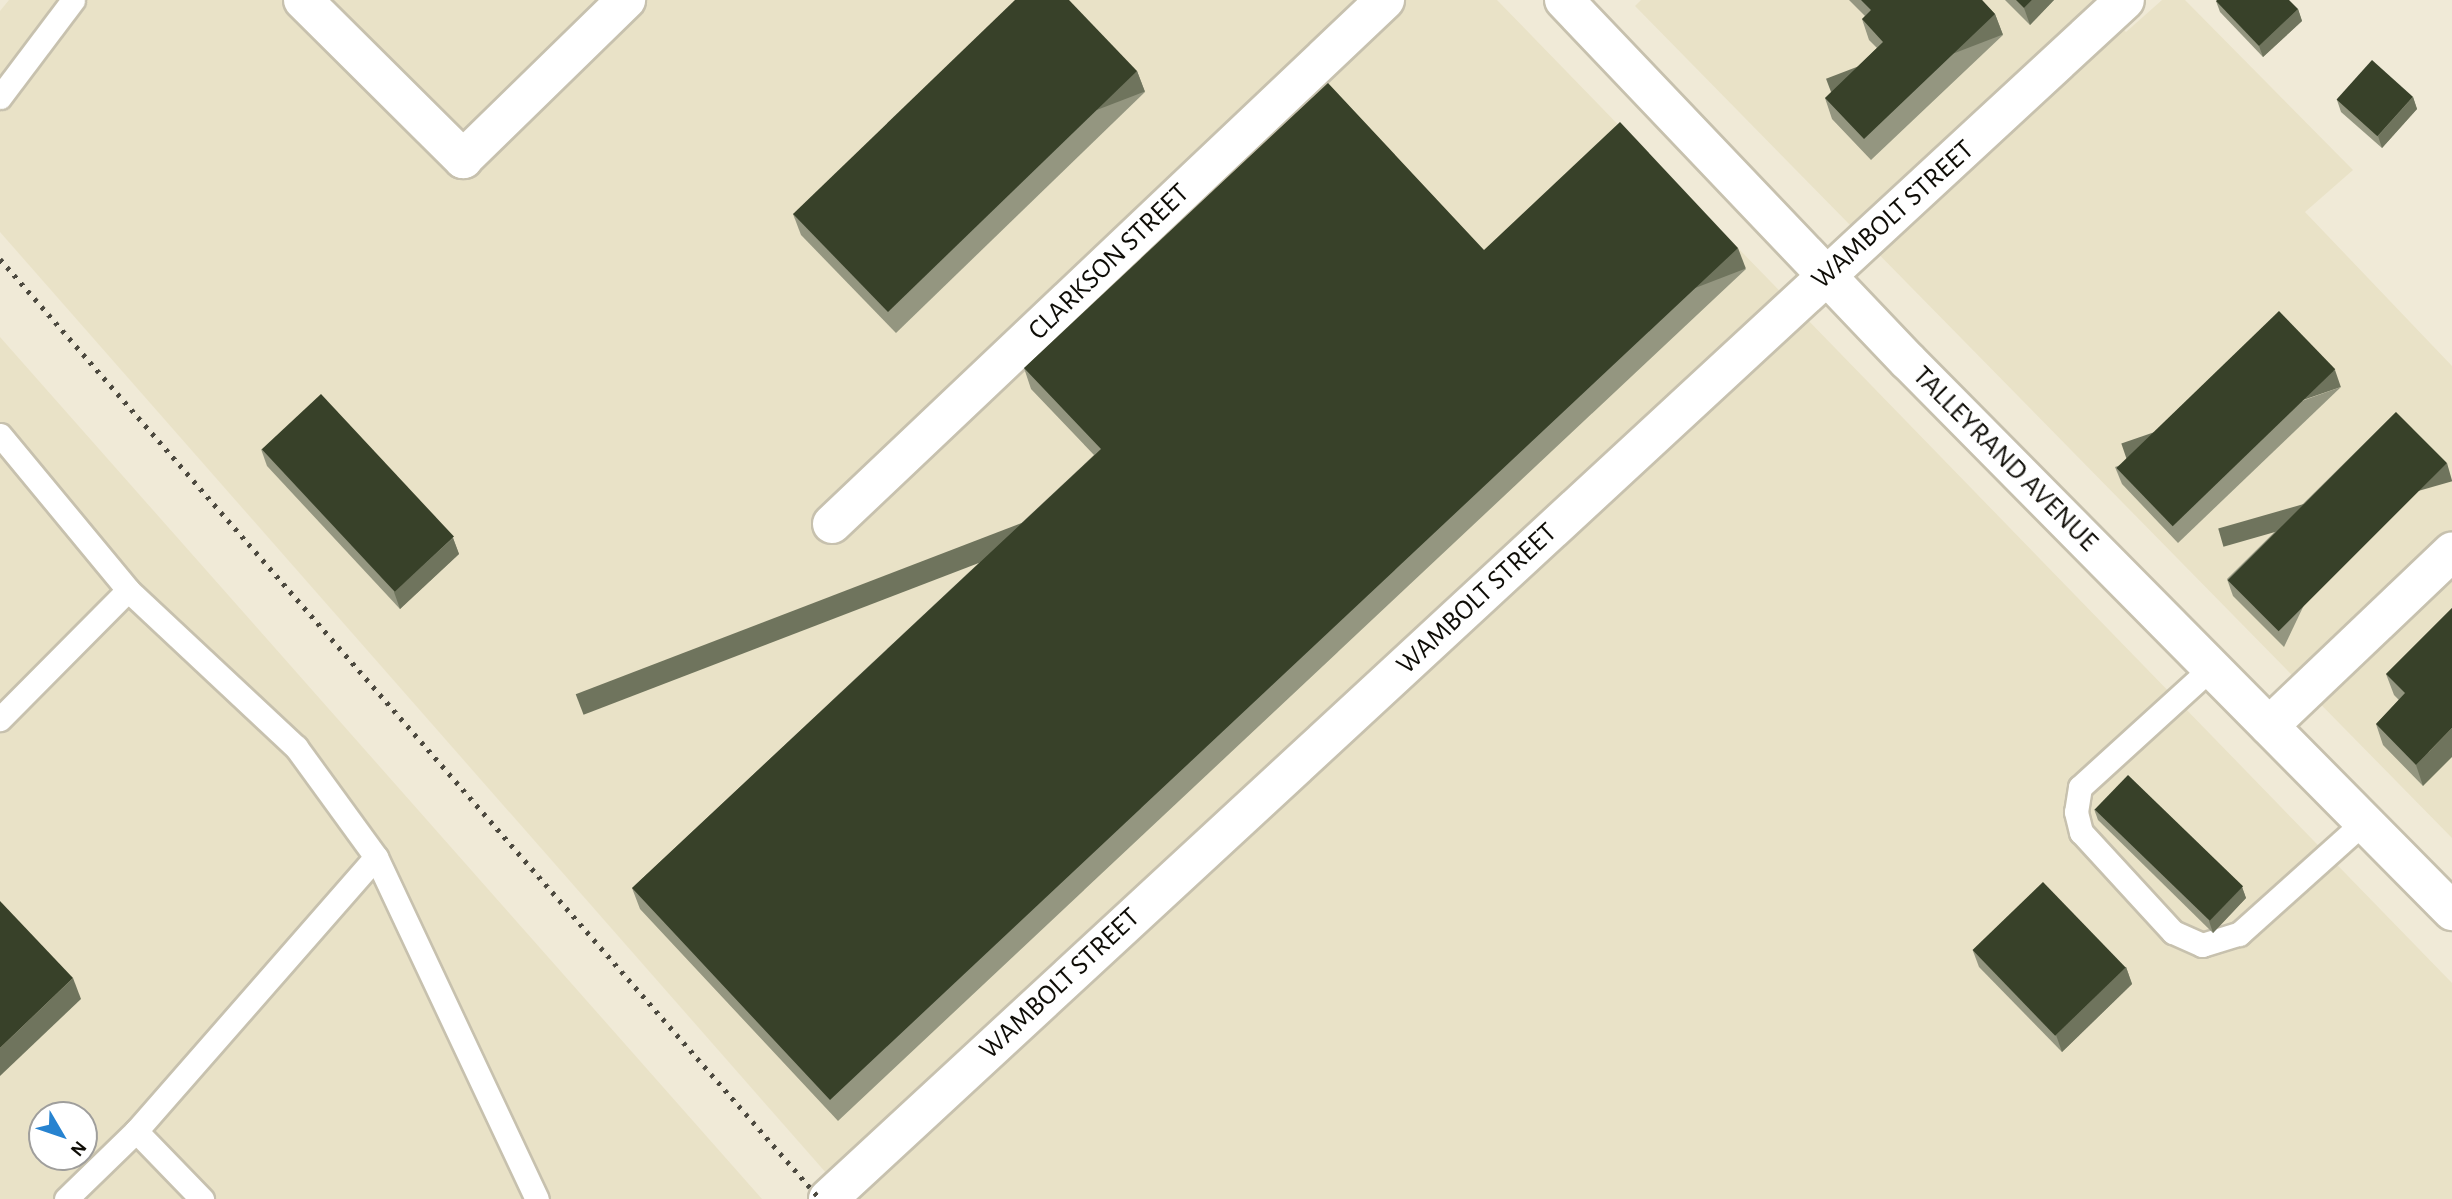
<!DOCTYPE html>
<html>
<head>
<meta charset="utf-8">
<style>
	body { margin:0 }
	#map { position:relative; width:2452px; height:1199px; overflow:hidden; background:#f0ead7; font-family:"Alegreya Sans",sans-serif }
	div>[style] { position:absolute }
	.built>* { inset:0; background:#e9e2c7 }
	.roads { filter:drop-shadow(2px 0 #c7c1ae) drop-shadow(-2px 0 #c7c1ae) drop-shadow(0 2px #c7c1ae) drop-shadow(0 -2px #c7c1ae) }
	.lane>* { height:23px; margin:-11.5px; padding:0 11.5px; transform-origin:11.5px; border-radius:11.5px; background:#fff }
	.street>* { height:38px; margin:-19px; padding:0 19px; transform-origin:19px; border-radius:19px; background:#fff }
	.secondary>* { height:38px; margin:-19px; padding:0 19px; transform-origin:19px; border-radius:19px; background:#fff }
	.rail>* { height:5px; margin-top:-2.5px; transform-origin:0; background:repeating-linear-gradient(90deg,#4c493f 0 3.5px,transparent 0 10.5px) }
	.wall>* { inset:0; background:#949680 }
	.shaded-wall>* { inset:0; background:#6f745d; transform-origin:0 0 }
	.building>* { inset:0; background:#384129; transform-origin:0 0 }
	span { translate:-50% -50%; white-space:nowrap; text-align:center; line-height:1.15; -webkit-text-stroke:7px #fff; paint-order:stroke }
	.street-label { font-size:28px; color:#0f0d07 }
	.north { position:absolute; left:28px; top:1101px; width:70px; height:70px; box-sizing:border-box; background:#fff; border:2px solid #9f9e9c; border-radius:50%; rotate:129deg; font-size:19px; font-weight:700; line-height:28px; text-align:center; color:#0f0d07 }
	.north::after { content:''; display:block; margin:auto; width:24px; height:32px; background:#2783d0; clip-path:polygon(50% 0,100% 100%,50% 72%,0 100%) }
</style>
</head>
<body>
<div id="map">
	<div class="built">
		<div style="clip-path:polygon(9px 0,1497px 0,2452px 983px,2452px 1199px,849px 1199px,0 232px,0 11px)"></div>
		<div style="clip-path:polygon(1641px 0,2095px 0,2126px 32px,2162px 0,2185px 0,2353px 170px,2305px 212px,2452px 366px,2452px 838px,1635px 6px)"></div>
		<div style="clip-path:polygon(evenodd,0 337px,762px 1199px,0 1199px,0 337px,42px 1115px,84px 1115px,84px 1157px,42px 1157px,42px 1115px)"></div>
	</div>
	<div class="roads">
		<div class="lane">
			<div style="left:0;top:97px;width:121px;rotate:-53deg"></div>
			<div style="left:0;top:435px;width:201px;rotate:50.4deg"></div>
			<div style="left:128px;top:590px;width:182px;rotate:134.8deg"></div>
			<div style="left:128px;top:590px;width:230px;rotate:43.1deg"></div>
			<div style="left:296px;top:747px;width:136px;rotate:54deg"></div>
			<div style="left:376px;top:857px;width:378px;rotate:64.8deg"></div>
			<div style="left:2211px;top:668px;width:177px;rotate:137.7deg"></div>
			<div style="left:2080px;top:787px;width:25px;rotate:99deg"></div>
			<div style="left:2076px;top:812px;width:21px;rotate:76deg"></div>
			<div style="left:2081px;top:832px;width:136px;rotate:47.4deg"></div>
			<div style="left:2173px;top:932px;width:32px;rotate:24deg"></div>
			<div style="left:2202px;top:945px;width:39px;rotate:-17deg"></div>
			<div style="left:2239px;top:934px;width:168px;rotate:-41.9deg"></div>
			<div style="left:136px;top:1131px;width:364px;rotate:-48.8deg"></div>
			<div style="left:66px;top:1199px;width:98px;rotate:-44.2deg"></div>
			<div style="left:136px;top:1131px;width:95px;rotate:45.9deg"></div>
		</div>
		<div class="street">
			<div style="left:303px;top:0;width:226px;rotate:44.8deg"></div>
			<div style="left:463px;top:159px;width:228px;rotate:-44.3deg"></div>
			<div style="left:832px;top:524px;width:762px;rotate:-43.46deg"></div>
			<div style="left:2269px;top:726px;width:253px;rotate:-43.6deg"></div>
			<div style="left:828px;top:1199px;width:1766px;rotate:-42.75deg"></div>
		</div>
		<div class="secondary">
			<div style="left:1564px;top:0;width:499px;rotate:46.4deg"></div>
			<div style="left:1908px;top:361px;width:774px;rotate:45.31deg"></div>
		</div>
	</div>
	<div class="rail">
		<div style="left:0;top:259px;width:1247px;rotate:48.9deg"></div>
	</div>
	<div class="wall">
		<div style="clip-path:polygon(1849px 0,1982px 0,1995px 14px,2003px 35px,1871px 160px,1832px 119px,1825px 98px,1877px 48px,1869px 40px,1862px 19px,1865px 16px)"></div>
		<div style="clip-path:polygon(2005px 0,2054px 0,2030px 25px)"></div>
		<div style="clip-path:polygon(2216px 1px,2298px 9px,2302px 21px,2263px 57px,2220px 12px)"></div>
		<div style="clip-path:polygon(1137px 71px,1145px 92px,896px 333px,801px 235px,793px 214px)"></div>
		<div style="clip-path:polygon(2413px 97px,2417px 109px,2382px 148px,2341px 112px,2337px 100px)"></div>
		<div style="clip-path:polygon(1484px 250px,1746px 269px,838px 1121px,640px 909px,632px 888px,1094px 455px,1031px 389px,1024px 368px)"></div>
		<div style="clip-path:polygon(2341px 387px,2178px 543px,2122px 484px,2115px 467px)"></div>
		<div style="clip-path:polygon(2396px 412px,2284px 647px,2233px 596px,2227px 579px)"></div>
		<div style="clip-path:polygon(261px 449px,453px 538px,459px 554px,400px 609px,267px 466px)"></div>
		<div style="clip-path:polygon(2452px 608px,2423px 786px,2383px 745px,2376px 724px,2399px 700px,2394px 695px,2386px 674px)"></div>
		<div style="clip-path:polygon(2094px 809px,2242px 887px,2246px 898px,2213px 933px,2098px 820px)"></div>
		<div style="clip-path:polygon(1973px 951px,2126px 967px,2132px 984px,2062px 1052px,1979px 967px)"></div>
	</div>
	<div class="shaded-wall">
		<div style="clip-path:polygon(2032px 0,2054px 0,2030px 25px,2024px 8px)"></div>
		<div style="clip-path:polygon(2298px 9px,2302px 21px,2263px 57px,2259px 46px)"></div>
		<div style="left:1995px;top:14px;width:22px;height:181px;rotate:69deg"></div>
		<div style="left:1137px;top:71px;width:22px;height:347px;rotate:69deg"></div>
		<div style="clip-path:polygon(2413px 97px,2417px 109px,2382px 148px,2378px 136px)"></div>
		<div style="left:1738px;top:248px;width:22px;height:1245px;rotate:69deg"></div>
		<div style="left:2335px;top:370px;width:18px;height:226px;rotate:71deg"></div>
		<div style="left:2447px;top:463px;width:19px;height:238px;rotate:74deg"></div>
		<div style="clip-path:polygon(453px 538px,459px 554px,400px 609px,394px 592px)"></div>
		<div style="clip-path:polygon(2452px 728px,2452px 757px,2423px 786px,2416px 765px)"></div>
		<div style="clip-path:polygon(2242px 887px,2246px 898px,2213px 933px,2209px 921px)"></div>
		<div style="clip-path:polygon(2126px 967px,2132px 984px,2062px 1052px,2056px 1035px)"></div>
		<div style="clip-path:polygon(73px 978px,81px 999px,0 1076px,0 1048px)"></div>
	</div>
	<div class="building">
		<div style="clip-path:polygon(1015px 0,1069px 0,1137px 71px,888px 312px,793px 214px)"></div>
		<div style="clip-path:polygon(1861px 0,1982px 0,1995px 14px,1864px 139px,1825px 98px,1883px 42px,1862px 19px,1871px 10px)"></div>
		<div style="clip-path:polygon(2016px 0,2032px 0,2024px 8px)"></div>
		<div style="clip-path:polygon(2217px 0,2289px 0,2298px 9px,2259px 46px,2216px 1px)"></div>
		<div style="left:2372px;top:60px;width:55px;height:53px;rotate:42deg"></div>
		<div style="clip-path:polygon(1328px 83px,1484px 250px,1620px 122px,1738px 248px,830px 1100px,632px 888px,1101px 449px,1024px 368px)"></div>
		<div style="left:2279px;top:311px;width:81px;height:226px;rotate:46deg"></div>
		<div style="left:321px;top:394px;width:195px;height:81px;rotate:47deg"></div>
		<div style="left:2396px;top:412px;width:72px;height:238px;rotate:45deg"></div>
		<div style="clip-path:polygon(2452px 608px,2452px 728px,2416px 765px,2376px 724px,2405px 693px,2386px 674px)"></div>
		<div style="left:2128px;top:775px;width:160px;height:48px;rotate:44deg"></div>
		<div style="left:2043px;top:882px;width:119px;height:98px;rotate:46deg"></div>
		<div style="clip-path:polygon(0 901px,73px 978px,0 1048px)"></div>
	</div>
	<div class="street-label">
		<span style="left:1893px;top:215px;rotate:-42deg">WAMBOLT STREET</span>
		<span style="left:1109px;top:262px;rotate:-44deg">CLARKSON STREET</span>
		<span style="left:2005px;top:459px;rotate:45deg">TALLEYRAND AVENUE</span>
		<span style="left:1477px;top:599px;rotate:-43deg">WAMBOLT STREET</span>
		<span style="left:1060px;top:984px;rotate:-43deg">WAMBOLT STREET</span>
	</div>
	<div class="north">N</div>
</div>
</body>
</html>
